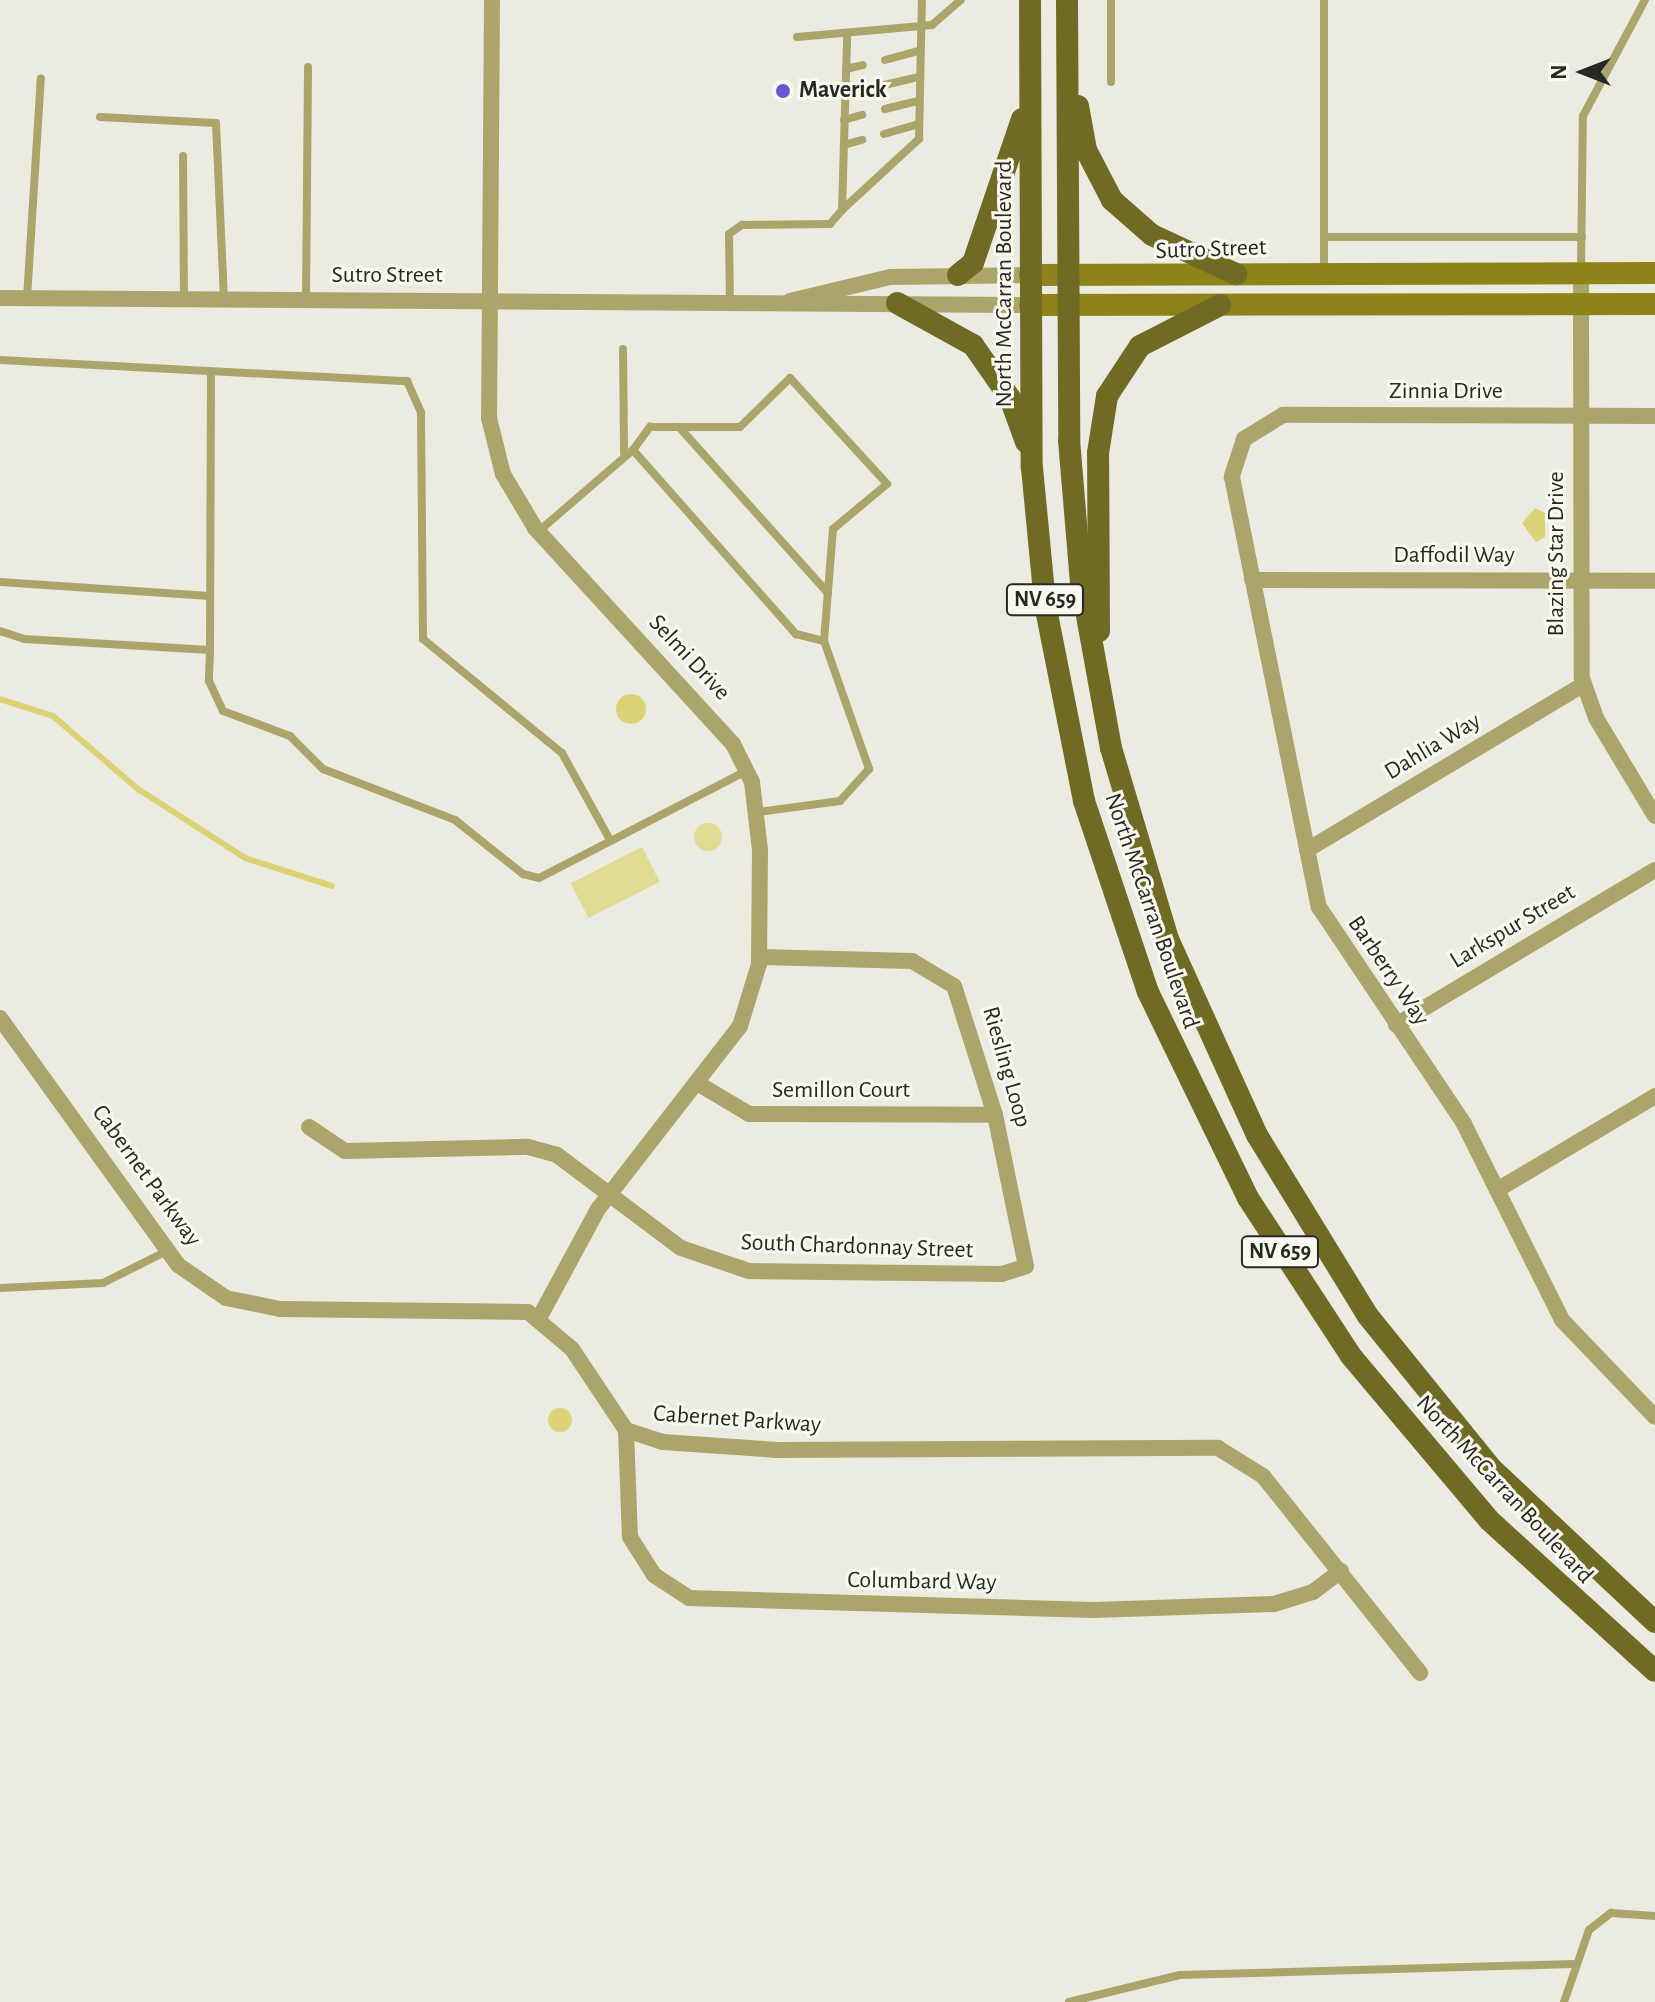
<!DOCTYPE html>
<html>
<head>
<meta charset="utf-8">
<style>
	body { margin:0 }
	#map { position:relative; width:1655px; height:2002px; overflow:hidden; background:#ebebe2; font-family:"Alegreya Sans",sans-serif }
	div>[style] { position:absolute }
	.green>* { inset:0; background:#e1da93; transform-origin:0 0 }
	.round { border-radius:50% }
	.water>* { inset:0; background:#dbd275 }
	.stream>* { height:6px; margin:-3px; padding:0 3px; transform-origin:3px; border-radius:3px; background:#dbd275 }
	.service>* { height:8px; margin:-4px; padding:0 4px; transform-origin:4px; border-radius:4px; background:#aba56b }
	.minor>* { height:16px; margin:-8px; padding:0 8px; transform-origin:8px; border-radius:8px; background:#aba56b }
	.secondary>* { height:22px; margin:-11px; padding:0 11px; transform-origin:11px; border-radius:11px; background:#8d8318 }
	.primary>* { height:22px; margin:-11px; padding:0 11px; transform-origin:11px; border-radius:11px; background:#706a25 }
	.dots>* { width:22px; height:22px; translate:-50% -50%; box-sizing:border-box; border:4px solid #f9f8ef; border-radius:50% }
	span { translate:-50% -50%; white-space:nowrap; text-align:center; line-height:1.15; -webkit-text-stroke:6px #f9f8ef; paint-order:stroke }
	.shield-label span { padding:2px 6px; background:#f9f8ef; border:2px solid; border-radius:6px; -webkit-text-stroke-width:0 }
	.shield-label { font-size:22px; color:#282724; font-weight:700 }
	.poi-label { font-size:24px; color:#282724; font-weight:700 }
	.left { translate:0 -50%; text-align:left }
	.street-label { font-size:24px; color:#282724 }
	.north { position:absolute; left:1543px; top:32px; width:80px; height:80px; -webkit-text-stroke:6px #f9f8ef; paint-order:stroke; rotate:270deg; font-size:22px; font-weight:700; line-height:32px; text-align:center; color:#282724 }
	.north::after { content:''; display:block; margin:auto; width:28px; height:36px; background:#282724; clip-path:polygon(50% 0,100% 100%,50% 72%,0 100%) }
</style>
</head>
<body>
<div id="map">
	<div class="green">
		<div class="round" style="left:694px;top:823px;width:28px;height:28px"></div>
		<div style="left:642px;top:847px;width:39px;height:80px;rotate:63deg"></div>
	</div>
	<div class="water">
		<div style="clip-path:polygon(1535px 508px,1545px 513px,1545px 537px,1536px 542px,1522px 523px)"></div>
		<div class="round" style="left:616px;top:694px;width:30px;height:30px"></div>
		<div class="round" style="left:548px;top:1408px;width:24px;height:24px"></div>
	</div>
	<div class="stream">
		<div style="left:0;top:699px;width:56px;rotate:17.8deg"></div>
		<div style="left:53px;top:716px;width:112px;rotate:40.7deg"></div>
		<div style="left:138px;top:789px;width:127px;rotate:32.8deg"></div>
		<div style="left:245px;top:858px;width:91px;rotate:17.8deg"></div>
	</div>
	<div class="service">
		<div style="left:797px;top:37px;width:136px;rotate:-5.1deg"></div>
		<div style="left:932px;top:25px;width:38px;rotate:-41deg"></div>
		<div style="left:885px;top:60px;width:34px;rotate:-15deg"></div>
		<div style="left:846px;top:69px;width:17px;rotate:-13deg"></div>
		<div style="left:1111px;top:82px;width:82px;rotate:-90deg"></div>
		<div style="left:884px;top:85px;width:35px;rotate:-13deg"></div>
		<div style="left:845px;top:95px;width:18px;rotate:-13deg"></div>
		<div style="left:885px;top:109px;width:34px;rotate:-14deg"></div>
		<div style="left:100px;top:117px;width:116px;rotate:3deg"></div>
		<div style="left:216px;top:123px;width:177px;rotate:87.4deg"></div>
		<div style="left:844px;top:120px;width:19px;rotate:-16deg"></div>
		<div style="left:884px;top:134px;width:35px;rotate:-16deg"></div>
		<div style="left:844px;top:145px;width:19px;rotate:-16deg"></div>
		<div style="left:183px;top:156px;width:144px;rotate:89.6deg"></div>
		<div style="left:842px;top:210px;width:105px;rotate:-42.7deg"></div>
		<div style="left:919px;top:139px;width:139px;rotate:-88.8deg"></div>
		<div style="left:1324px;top:237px;width:258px"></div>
		<div style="left:1581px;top:271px;width:155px;rotate:-89.3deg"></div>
		<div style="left:1583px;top:116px;width:132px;rotate:-61.9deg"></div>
		<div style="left:1324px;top:273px;width:273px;rotate:-90deg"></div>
		<div style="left:27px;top:298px;width:220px;rotate:-86.4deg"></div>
		<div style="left:306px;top:301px;width:234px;rotate:-89.5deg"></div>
		<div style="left:730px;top:305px;width:71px;rotate:-90.8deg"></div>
		<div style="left:729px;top:234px;width:16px;rotate:-35deg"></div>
		<div style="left:742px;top:225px;width:88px;rotate:-0.7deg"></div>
		<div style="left:830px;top:224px;width:18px;rotate:-49deg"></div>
		<div style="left:842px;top:210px;width:173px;rotate:-88.3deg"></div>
		<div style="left:623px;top:349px;width:104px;rotate:89.4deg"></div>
		<div style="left:0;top:360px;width:408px;rotate:3deg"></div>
		<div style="left:407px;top:381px;width:35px;rotate:66deg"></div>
		<div style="left:421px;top:413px;width:226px;rotate:89.5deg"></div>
		<div style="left:423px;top:639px;width:180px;rotate:39.4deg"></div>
		<div style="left:562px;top:753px;width:99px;rotate:61.1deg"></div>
		<div style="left:679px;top:427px;width:223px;rotate:48.1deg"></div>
		<div style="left:633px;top:450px;width:29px;rotate:-54deg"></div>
		<div style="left:650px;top:427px;width:90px"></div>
		<div style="left:740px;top:427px;width:70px;rotate:-44.4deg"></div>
		<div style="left:790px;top:378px;width:144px;rotate:47.5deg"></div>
		<div style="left:887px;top:484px;width:70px;rotate:140.2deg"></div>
		<div style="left:833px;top:529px;width:112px;rotate:94.6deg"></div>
		<div style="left:539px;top:531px;width:124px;rotate:-40.8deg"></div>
		<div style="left:633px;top:450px;width:246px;rotate:48.5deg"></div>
		<div style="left:796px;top:634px;width:29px;rotate:14deg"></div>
		<div style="left:824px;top:641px;width:136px;rotate:70.6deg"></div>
		<div style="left:869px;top:769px;width:43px;rotate:132.2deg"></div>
		<div style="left:840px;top:801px;width:82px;rotate:172.3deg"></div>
		<div style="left:0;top:582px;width:210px;rotate:3.8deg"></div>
		<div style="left:0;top:631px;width:25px;rotate:18deg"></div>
		<div style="left:24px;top:639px;width:186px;rotate:3.4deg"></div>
		<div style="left:210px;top:650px;width:31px;rotate:92deg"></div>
		<div style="left:209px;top:681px;width:33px;rotate:65deg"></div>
		<div style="left:223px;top:711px;width:72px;rotate:20.5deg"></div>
		<div style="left:290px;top:736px;width:47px;rotate:45deg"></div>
		<div style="left:323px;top:769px;width:142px;rotate:21.1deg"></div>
		<div style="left:455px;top:820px;width:87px;rotate:38.5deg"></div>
		<div style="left:523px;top:874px;width:16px;rotate:14deg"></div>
		<div style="left:539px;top:878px;width:233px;rotate:-27.3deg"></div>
		<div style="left:210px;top:650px;width:278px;rotate:-89.8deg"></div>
		<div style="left:0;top:1288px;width:103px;rotate:-2.8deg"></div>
		<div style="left:103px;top:1283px;width:72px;rotate:-26.6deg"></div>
		<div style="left:1069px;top:2002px;width:114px;rotate:-13.7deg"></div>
		<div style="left:1180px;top:1975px;width:392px;rotate:-1.6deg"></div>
		<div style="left:1564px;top:2002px;width:76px;rotate:-70.9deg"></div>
		<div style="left:1589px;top:1930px;width:28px;rotate:-38deg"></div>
		<div style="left:1611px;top:1913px;width:44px;rotate:3.9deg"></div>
	</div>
	<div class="minor">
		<div style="left:492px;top:0;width:418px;rotate:90.4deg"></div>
		<div style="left:489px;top:418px;width:58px;rotate:76deg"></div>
		<div style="left:503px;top:474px;width:63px;rotate:59.3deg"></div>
		<div style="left:535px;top:528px;width:293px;rotate:47.5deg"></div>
		<div style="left:733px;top:744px;width:42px;rotate:63.4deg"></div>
		<div style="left:752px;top:782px;width:68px;rotate:83.3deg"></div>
		<div style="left:760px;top:850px;width:114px;rotate:90.5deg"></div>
		<div style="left:759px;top:964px;width:65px;rotate:107deg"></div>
		<div style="left:740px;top:1026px;width:232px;rotate:127.8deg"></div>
		<div style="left:598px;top:1209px;width:124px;rotate:118.4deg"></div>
		<div style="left:1581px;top:273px;width:405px;rotate:89.9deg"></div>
		<div style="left:1582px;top:678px;width:42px;rotate:70.7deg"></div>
		<div style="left:1596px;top:718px;width:114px;rotate:59deg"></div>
		<div style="left:0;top:298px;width:1030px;rotate:0.39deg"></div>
		<div style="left:790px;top:301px;width:103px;rotate:-13.5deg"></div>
		<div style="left:890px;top:277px;width:140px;rotate:-0.8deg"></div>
		<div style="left:1655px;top:416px;width:372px;rotate:-179.8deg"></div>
		<div style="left:1283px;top:415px;width:46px;rotate:148.4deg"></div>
		<div style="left:1244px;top:439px;width:40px;rotate:108deg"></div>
		<div style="left:1232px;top:477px;width:439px;rotate:78.6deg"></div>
		<div style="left:1319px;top:907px;width:261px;rotate:56.2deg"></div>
		<div style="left:1464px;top:1124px;width:219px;rotate:63.4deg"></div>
		<div style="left:1562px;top:1320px;width:134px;rotate:46.2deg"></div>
		<div style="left:1252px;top:580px;width:403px;rotate:0.1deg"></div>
		<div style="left:1307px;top:850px;width:322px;rotate:-30.9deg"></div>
		<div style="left:0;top:1018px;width:304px;rotate:54.2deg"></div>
		<div style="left:178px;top:1265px;width:58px;rotate:34.5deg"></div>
		<div style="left:226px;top:1298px;width:55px;rotate:11.5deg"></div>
		<div style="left:280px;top:1309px;width:248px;rotate:0.7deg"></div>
		<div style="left:528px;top:1312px;width:57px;rotate:40.1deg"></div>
		<div style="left:572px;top:1349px;width:97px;rotate:56.3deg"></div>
		<div style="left:626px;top:1430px;width:39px;rotate:18deg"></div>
		<div style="left:663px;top:1442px;width:114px;rotate:4deg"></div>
		<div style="left:777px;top:1450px;width:441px;rotate:-0.3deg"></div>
		<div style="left:1218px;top:1448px;width:53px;rotate:31.9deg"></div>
		<div style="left:1263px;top:1476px;width:252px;rotate:51.4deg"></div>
		<div style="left:1396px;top:1025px;width:302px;rotate:-30.9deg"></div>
		<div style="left:697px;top:1083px;width:61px;rotate:30.8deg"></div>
		<div style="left:749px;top:1114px;width:246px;rotate:0.2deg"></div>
		<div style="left:309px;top:1127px;width:43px;rotate:33.7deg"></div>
		<div style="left:345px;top:1151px;width:183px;rotate:-1.3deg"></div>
		<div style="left:528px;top:1147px;width:30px;rotate:15deg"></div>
		<div style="left:557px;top:1155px;width:155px;rotate:36.9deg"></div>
		<div style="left:681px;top:1248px;width:72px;rotate:18.7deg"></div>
		<div style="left:749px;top:1271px;width:253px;rotate:0.7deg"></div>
		<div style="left:1002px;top:1274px;width:25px;rotate:-18deg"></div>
		<div style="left:1026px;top:1266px;width:154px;rotate:-101.6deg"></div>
		<div style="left:995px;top:1115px;width:135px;rotate:-107.6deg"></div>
		<div style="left:954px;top:986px;width:49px;rotate:-149.2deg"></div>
		<div style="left:912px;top:961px;width:153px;rotate:-178.5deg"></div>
		<div style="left:1497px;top:1190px;width:184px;rotate:-30.7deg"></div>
		<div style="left:626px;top:1430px;width:107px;rotate:87.9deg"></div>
		<div style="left:630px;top:1537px;width:45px;rotate:57.7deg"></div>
		<div style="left:654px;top:1575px;width:42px;rotate:33.3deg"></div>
		<div style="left:689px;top:1598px;width:405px;rotate:1.7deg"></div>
		<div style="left:1094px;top:1610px;width:180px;rotate:-1.9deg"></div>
		<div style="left:1274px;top:1604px;width:41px;rotate:-17.1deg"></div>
		<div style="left:1313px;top:1592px;width:35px;rotate:-37deg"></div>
	</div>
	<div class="secondary">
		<div style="left:1030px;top:275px;width:625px;rotate:-0.18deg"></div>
		<div style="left:1030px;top:305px;width:625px;rotate:-0.09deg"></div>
	</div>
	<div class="primary">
		<div style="left:1030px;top:0;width:468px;rotate:89.8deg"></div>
		<div style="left:1032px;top:468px;width:137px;rotate:84.5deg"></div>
		<div style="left:1045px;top:604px;width:201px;rotate:78.8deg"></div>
		<div style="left:1084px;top:801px;width:201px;rotate:71.5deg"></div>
		<div style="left:1148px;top:992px;width:229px;rotate:64.1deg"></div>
		<div style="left:1248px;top:1198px;width:189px;rotate:56.9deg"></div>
		<div style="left:1351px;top:1356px;width:214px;rotate:49.9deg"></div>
		<div style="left:1489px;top:1520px;width:224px;rotate:42.3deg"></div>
		<div style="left:1067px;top:0;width:440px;rotate:89.7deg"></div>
		<div style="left:1069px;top:440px;width:144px;rotate:85.2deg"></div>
		<div style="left:1081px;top:583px;width:168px;rotate:79.7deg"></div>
		<div style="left:1111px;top:748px;width:199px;rotate:73.4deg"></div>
		<div style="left:1168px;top:939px;width:215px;rotate:65.6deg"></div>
		<div style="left:1257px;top:1135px;width:212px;rotate:58.5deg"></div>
		<div style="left:1368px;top:1316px;width:197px;rotate:51deg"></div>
		<div style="left:1492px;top:1469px;width:224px;rotate:43.2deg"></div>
		<div style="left:1078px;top:106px;width:45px;rotate:79.7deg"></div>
		<div style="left:1086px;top:150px;width:56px;rotate:62.5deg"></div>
		<div style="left:1112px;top:200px;width:53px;rotate:41.2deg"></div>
		<div style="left:1152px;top:235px;width:93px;rotate:24.9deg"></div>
		<div style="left:958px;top:275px;width:19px;rotate:-39deg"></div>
		<div style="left:973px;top:263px;width:152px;rotate:-71.2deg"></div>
		<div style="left:897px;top:303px;width:87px;rotate:28.9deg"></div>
		<div style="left:973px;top:345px;width:65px;rotate:55.1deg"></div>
		<div style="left:1010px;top:398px;width:47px;rotate:70deg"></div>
		<div style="left:1099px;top:631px;width:178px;rotate:-90.3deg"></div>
		<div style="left:1098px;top:453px;width:58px;rotate:-81deg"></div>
		<div style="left:1107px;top:396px;width:60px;rotate:-56.6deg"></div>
		<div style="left:1140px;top:346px;width:90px;rotate:-27.1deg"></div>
	</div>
	<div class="dots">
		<div style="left:783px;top:91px;background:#6557d0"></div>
	</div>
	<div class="shield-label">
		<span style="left:1045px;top:600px">NV 659</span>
		<span style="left:1280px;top:1252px">NV 659</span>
	</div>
	<div class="poi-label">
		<span class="left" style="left:799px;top:91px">Maverick</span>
	</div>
	<div class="street-label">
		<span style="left:1211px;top:250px;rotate:-2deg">Sutro Street</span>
		<span style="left:387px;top:276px">Sutro Street</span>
		<span style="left:1005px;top:284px;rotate:-90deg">North McCarran Boulevard</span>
		<span style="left:1446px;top:392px">Zinnia Drive</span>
		<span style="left:1557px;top:554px;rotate:-90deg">Blazing Star Drive</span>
		<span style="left:1454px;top:556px">Daffodil Way</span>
		<span style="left:689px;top:658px;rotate:47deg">Selmi Drive</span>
		<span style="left:1433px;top:747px;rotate:-31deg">Dahlia Way</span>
		<span style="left:1151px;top:911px;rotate:71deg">North McCarran Boulevard</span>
		<span style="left:1513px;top:927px;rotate:-31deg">Larkspur Street</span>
		<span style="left:1388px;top:971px;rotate:56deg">Barberry Way</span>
		<span style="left:1006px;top:1067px;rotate:74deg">Riesling Loop</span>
		<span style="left:841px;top:1091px">Semillon Court</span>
		<span style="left:146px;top:1176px;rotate:54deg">Cabernet Parkway</span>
		<span style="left:857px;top:1247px;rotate:2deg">South Chardonnay Street</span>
		<span style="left:737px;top:1420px;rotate:4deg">Cabernet Parkway</span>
		<span style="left:1504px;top:1490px;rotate:47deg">North McCarran Boulevard</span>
		<span style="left:922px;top:1582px;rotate:1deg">Columbard Way</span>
	</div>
	<div class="north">N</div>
</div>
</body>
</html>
